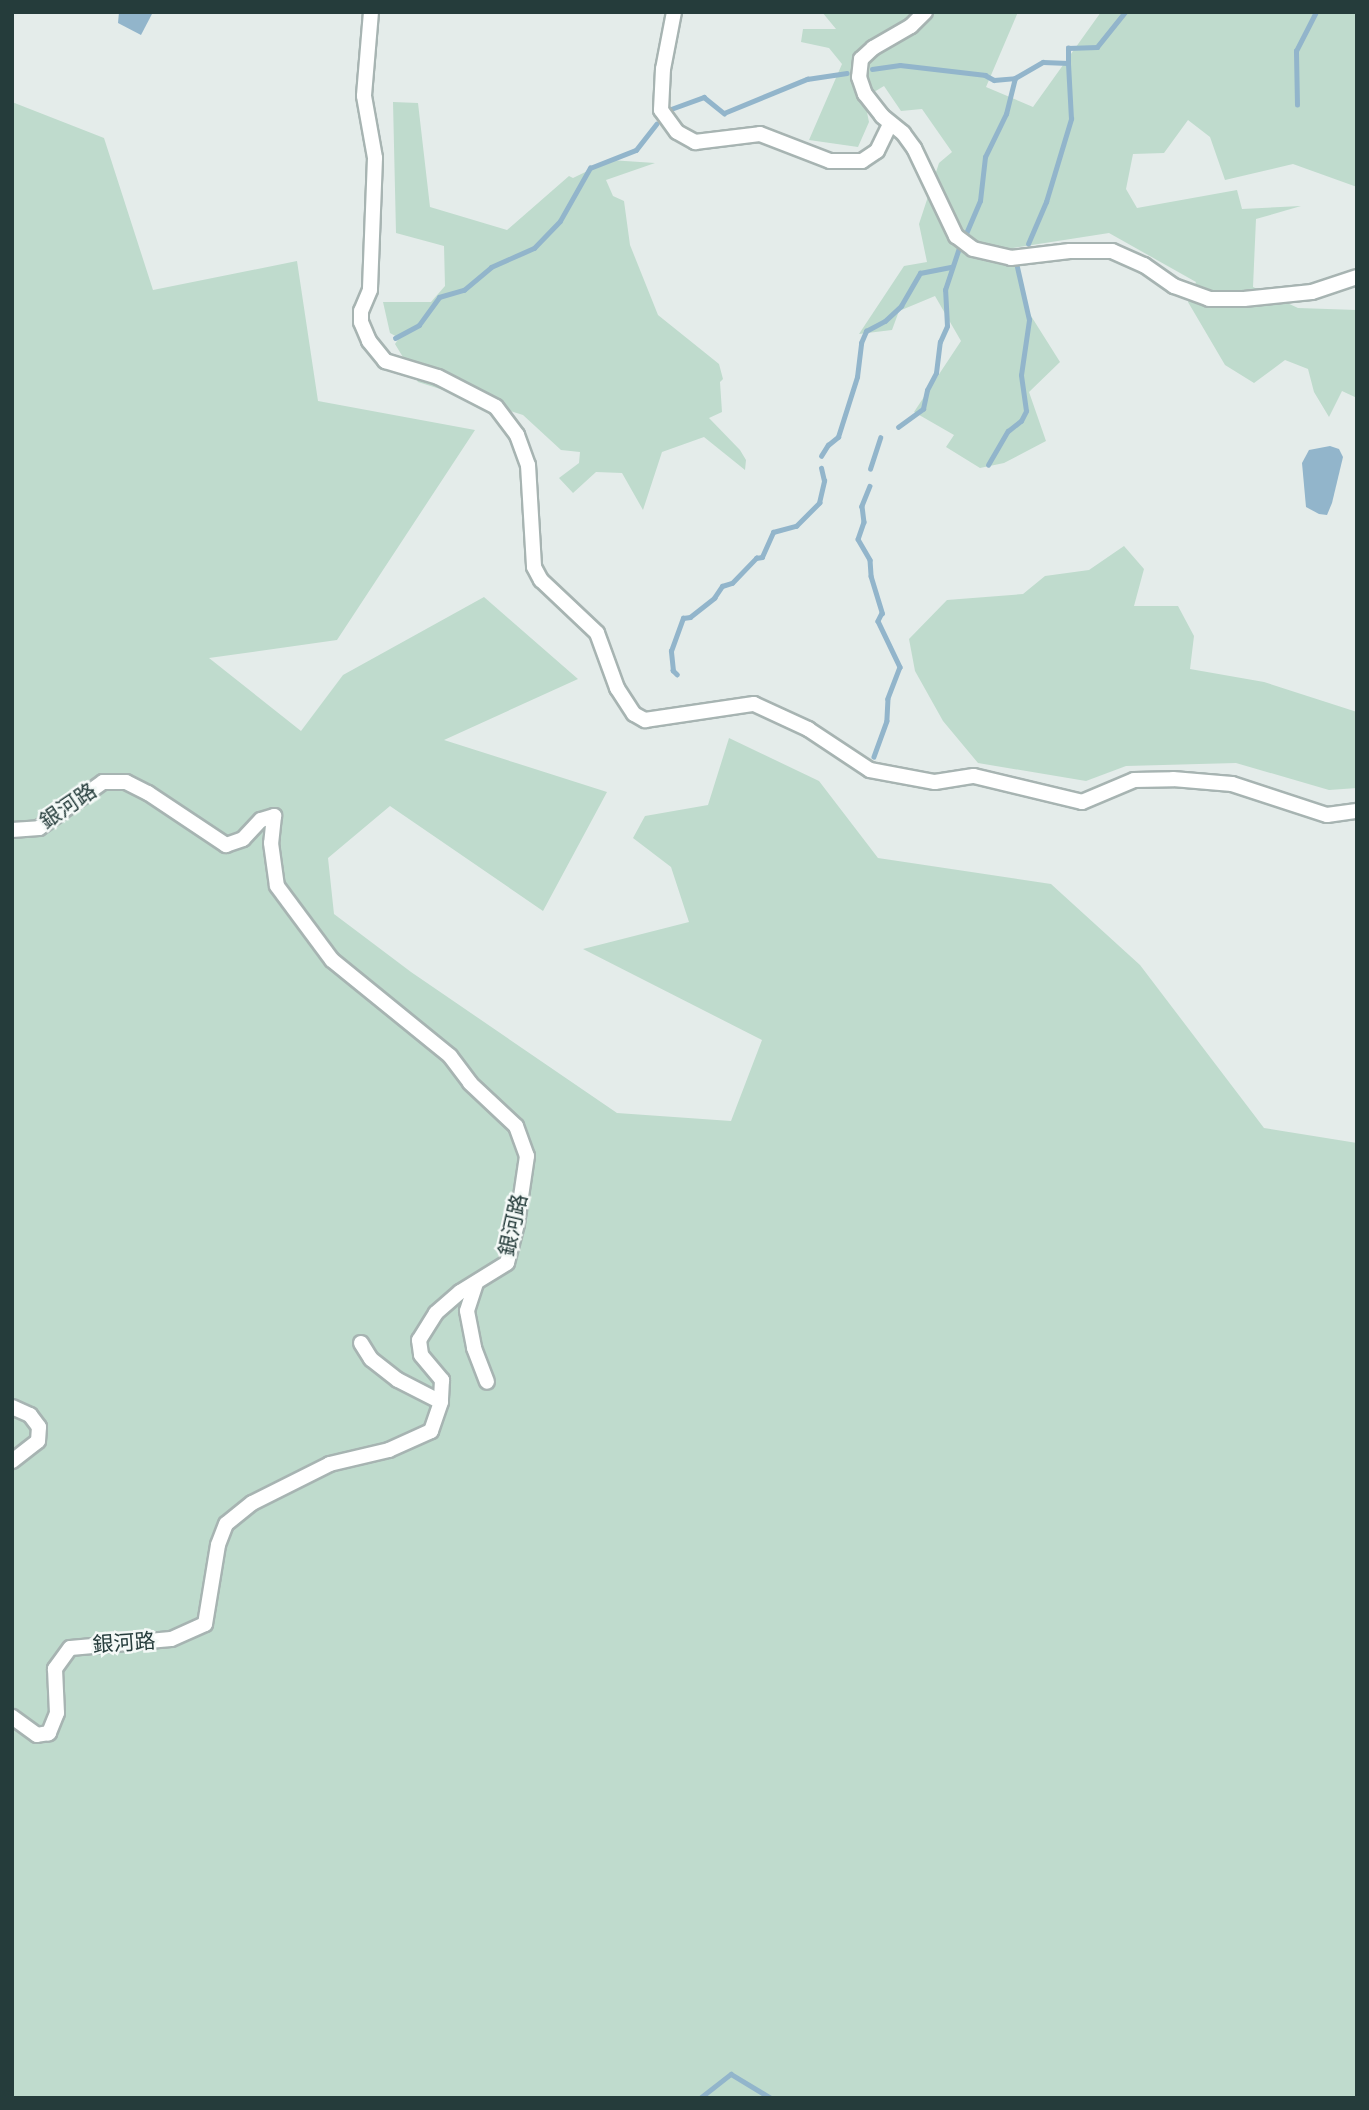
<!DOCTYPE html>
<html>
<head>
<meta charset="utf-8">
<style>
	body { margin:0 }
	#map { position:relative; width:1369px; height:2110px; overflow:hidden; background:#e4ecea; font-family:"PT Sans","Noto Sans TC",sans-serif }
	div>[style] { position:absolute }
	.green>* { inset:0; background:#bfdbcd }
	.water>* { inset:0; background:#92b5cb }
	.stream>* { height:4.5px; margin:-2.25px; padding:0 2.25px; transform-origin:2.25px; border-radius:2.25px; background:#92b5cb }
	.roads { filter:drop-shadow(2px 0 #a7b4b2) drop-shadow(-2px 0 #a7b4b2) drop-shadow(0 2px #a7b4b2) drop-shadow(0 -2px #a7b4b2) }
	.minor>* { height:14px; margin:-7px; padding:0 7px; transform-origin:7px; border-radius:7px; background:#fff }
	span { translate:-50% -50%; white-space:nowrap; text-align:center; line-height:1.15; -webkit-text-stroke:5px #f4f9f7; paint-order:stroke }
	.street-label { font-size:21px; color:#253c3b }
	.frame { position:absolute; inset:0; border:14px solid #253c3b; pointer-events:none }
</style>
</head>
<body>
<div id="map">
	<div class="green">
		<div style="clip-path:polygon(822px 12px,1018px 12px,986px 87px,1033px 107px,1101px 12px,1357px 12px,1357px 187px,1293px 164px,1225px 180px,1210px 137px,1188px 120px,1164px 153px,1133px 154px,1126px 189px,1137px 208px,1237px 190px,1242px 209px,1301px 206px,1256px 219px,1253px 287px,1298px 308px,1357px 310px,1357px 398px,1342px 391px,1329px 417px,1314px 392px,1308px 369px,1285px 360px,1254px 383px,1225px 365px,1188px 302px,1196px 282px,1109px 233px,1013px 248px,1026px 308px,1060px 362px,1029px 392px,1046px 441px,1004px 463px,980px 468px,946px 447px,954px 435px,914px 412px,961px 341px,935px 296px,899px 311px,892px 330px,859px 334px,904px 266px,927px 262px,919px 224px,939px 163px,952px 152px,922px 109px,901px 111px,884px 86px,864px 98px,869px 122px,858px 147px,809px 140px,842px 64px,829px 48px,801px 42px,803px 29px,836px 29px)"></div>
		<div style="clip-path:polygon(12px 102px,104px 138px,153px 290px,297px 261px,318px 401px,475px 430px,337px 640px,209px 658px,301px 731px,343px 675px,484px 597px,578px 679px,444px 740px,607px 792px,543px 911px,390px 806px,328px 858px,334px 914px,411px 972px,617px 1113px,731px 1121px,762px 1040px,583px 949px,689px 922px,671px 867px,633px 838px,645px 816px,708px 805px,729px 738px,819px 781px,878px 858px,1051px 884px,1140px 965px,1264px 1128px,1357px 1143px,1357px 2098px,12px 2098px)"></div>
		<div style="clip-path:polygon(393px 102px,418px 103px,430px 207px,507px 230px,569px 176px,573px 178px,610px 160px,655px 163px,606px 180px,613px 196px,624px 201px,630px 245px,658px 315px,719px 364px,723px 379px,720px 382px,722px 412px,709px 418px,740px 450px,746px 460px,745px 470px,704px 437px,662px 452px,643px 510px,622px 473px,596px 472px,573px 493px,559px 478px,579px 463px,580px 452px,561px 450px,523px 415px,418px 382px,395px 344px,399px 338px,390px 333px,383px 302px,431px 302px,445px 286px,444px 246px,396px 233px)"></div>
		<div style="clip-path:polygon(1124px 546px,1144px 569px,1134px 606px,1178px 606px,1194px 636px,1190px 669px,1264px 682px,1357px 712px,1357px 788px,1329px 790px,1236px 763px,1126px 766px,1086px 781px,978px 763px,943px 721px,915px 671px,909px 639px,947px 600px,1023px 594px,1045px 576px,1089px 570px)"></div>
	</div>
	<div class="water">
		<div style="clip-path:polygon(119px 12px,153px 12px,141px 35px,118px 23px)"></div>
		<div style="clip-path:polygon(1330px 446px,1339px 449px,1343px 457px,1332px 503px,1327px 515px,1319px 514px,1306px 507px,1302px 463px,1309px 450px)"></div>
	</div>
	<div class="stream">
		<div style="left:872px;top:69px;width:28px;rotate:-8deg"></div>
		<div style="left:900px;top:65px;width:86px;rotate:6.7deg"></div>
		<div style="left:985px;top:75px;width:10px;rotate:29deg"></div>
		<div style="left:994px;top:80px;width:21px;rotate:-5deg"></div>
		<div style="left:1015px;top:78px;width:32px;rotate:-30deg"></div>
		<div style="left:1043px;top:62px;width:25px;rotate:2deg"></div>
		<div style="left:1068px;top:63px;width:15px;rotate:-90deg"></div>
		<div style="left:1068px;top:48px;width:29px;rotate:-2deg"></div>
		<div style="left:1097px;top:47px;width:45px;rotate:-51.3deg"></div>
		<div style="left:1297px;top:105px;width:54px;rotate:-91.1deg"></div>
		<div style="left:1296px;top:51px;width:44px;rotate:-62.9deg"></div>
		<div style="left:671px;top:109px;width:35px;rotate:-20deg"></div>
		<div style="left:704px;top:97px;width:26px;rotate:39deg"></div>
		<div style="left:724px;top:113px;width:90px;rotate:-22.3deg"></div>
		<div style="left:807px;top:79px;width:40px;rotate:-8.5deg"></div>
		<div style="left:965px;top:236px;width:38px;rotate:-67deg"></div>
		<div style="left:980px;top:201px;width:44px;rotate:-83.5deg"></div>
		<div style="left:985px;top:157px;width:48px;rotate:-64deg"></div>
		<div style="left:1006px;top:114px;width:36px;rotate:-76deg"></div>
		<div style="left:1028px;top:244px;width:46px;rotate:-66.8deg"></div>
		<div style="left:1046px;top:202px;width:87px;rotate:-73.2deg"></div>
		<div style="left:1071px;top:119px;width:56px;rotate:-93.1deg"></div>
		<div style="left:395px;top:338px;width:27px;rotate:-28deg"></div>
		<div style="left:419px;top:325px;width:34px;rotate:-54deg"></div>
		<div style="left:439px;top:297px;width:26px;rotate:-16deg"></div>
		<div style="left:464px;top:290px;width:35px;rotate:-40deg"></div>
		<div style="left:491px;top:267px;width:47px;rotate:-23.8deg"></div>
		<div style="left:534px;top:248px;width:37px;rotate:-46deg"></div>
		<div style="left:560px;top:221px;width:61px;rotate:-60.5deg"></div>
		<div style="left:590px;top:168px;width:49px;rotate:-21.4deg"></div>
		<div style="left:636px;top:150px;width:33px;rotate:-52deg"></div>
		<div style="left:898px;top:427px;width:31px;rotate:-36deg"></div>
		<div style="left:923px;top:409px;width:19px;rotate:-78deg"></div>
		<div style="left:927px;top:390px;width:19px;rotate:-62deg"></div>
		<div style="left:936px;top:373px;width:31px;rotate:-83deg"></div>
		<div style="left:940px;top:342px;width:17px;rotate:-66deg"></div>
		<div style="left:947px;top:326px;width:36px;rotate:-93deg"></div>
		<div style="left:945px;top:290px;width:44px;rotate:-71.6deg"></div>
		<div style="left:821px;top:456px;width:13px;rotate:-58deg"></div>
		<div style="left:828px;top:445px;width:13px;rotate:-39deg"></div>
		<div style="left:838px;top:437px;width:63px;rotate:-72.4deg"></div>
		<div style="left:857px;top:377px;width:34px;rotate:-83deg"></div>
		<div style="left:861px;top:343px;width:13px;rotate:-67deg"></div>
		<div style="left:866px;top:331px;width:21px;rotate:-28deg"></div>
		<div style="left:885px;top:321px;width:22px;rotate:-43deg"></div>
		<div style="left:901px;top:306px;width:38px;rotate:-60deg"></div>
		<div style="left:920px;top:273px;width:32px;rotate:-11deg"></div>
		<div style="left:988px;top:465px;width:39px;rotate:-60deg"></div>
		<div style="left:1008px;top:431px;width:16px;rotate:-38deg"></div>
		<div style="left:1021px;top:421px;width:11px;rotate:-63deg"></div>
		<div style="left:1026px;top:411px;width:36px;rotate:-98deg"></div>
		<div style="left:1021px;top:375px;width:56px;rotate:-81.7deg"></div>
		<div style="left:1029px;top:320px;width:54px;rotate:-102.8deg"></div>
		<div style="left:870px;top:469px;width:33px;rotate:-72deg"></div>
		<div style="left:870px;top:486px;width:22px;rotate:112deg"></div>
		<div style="left:862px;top:506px;width:16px;rotate:83deg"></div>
		<div style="left:864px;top:522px;width:18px;rotate:109deg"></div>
		<div style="left:858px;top:539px;width:24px;rotate:60deg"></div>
		<div style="left:870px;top:560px;width:16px;rotate:86deg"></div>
		<div style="left:871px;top:576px;width:39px;rotate:73deg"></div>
		<div style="left:882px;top:613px;width:9px;rotate:117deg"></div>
		<div style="left:878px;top:621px;width:51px;rotate:64.4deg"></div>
		<div style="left:900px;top:667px;width:34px;rotate:111deg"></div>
		<div style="left:888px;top:699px;width:22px;rotate:93deg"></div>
		<div style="left:887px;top:721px;width:38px;rotate:110deg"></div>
		<div style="left:677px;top:675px;width:6px;rotate:-135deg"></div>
		<div style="left:673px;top:671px;width:20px;rotate:-96deg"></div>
		<div style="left:671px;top:651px;width:35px;rotate:-70deg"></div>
		<div style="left:683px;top:618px;width:7px;rotate:-8deg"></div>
		<div style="left:690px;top:617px;width:31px;rotate:-38deg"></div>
		<div style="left:714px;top:598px;width:14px;rotate:-56deg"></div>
		<div style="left:722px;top:586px;width:10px;rotate:-17deg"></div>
		<div style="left:732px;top:583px;width:35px;rotate:-46deg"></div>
		<div style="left:756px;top:558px;width:6px;rotate:-9deg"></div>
		<div style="left:762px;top:557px;width:27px;rotate:-66deg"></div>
		<div style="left:773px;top:532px;width:24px;rotate:-15deg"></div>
		<div style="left:796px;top:526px;width:33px;rotate:-45deg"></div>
		<div style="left:819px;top:503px;width:23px;rotate:-77deg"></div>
		<div style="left:824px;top:481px;width:13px;rotate:-103deg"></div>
		<div style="left:700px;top:2098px;width:39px;rotate:-38deg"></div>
		<div style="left:731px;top:2074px;width:47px;rotate:31deg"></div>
	</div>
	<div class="roads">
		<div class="minor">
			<div style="left:371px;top:12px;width:84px;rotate:94.8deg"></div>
			<div style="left:364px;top:96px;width:63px;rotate:79.9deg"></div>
			<div style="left:375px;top:158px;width:132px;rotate:92.2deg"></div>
			<div style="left:370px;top:290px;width:23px;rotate:113deg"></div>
			<div style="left:361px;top:311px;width:11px;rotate:90deg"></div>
			<div style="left:361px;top:322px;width:21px;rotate:67deg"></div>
			<div style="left:369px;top:341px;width:26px;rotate:51deg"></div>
			<div style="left:385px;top:361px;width:55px;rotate:16.8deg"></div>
			<div style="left:438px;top:377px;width:65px;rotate:27.3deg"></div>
			<div style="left:496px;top:407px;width:35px;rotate:53deg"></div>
			<div style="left:517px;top:435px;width:32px;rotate:70deg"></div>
			<div style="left:528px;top:465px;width:102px;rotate:86.6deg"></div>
			<div style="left:534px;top:567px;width:15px;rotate:62deg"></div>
			<div style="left:541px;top:580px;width:77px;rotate:43.4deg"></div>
			<div style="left:597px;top:633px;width:59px;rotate:70deg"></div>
			<div style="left:617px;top:688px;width:31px;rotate:57deg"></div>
			<div style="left:634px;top:714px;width:13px;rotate:29deg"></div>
			<div style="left:645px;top:720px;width:110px;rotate:-8.4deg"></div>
			<div style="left:754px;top:704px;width:60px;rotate:24.8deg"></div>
			<div style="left:808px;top:729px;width:74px;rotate:33.5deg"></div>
			<div style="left:870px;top:770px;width:66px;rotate:10.5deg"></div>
			<div style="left:935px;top:782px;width:39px;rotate:-9deg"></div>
			<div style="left:974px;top:776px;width:111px;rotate:13.5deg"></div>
			<div style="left:1082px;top:802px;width:56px;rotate:-22.9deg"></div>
			<div style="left:1134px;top:780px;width:39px;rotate:-1deg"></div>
			<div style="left:1173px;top:779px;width:59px;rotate:4.8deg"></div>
			<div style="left:1232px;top:784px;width:100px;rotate:18.1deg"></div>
			<div style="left:1327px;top:815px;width:30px;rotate:-8deg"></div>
			<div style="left:674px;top:12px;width:58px;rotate:100.9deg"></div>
			<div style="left:663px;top:69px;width:41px;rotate:92.8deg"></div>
			<div style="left:661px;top:110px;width:27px;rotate:54deg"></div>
			<div style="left:677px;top:132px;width:21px;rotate:29deg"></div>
			<div style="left:695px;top:142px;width:65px;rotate:-7deg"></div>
			<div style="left:760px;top:134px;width:75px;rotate:21.1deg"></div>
			<div style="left:830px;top:161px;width:32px"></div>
			<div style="left:862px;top:161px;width:18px;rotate:-34deg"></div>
			<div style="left:877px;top:151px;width:30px;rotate:-64deg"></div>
			<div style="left:925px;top:12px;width:20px;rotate:135deg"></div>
			<div style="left:911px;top:26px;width:44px;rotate:149.9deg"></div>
			<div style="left:873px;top:48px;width:16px;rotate:137deg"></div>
			<div style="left:861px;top:59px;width:18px;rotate:96deg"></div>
			<div style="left:859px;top:77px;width:18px;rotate:71deg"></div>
			<div style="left:865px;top:94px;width:28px;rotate:52deg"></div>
			<div style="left:882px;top:116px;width:27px;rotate:39deg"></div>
			<div style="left:903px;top:133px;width:19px;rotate:54deg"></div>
			<div style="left:914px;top:148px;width:98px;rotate:64.5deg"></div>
			<div style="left:956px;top:236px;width:21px;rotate:37deg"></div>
			<div style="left:973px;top:249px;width:39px;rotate:13deg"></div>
			<div style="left:1011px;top:258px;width:59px;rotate:-6.8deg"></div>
			<div style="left:1070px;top:251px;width:42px"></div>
			<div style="left:1112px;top:251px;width:35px;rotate:24deg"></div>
			<div style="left:1144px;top:265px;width:37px;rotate:35deg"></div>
			<div style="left:1174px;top:286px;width:37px;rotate:20deg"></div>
			<div style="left:1209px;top:299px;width:35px"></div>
			<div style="left:1244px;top:299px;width:68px;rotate:-5.9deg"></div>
			<div style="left:1312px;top:292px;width:47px;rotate:-18.4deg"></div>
			<div style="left:12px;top:830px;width:27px;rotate:-4deg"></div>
			<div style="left:39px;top:828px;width:79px;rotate:-35.7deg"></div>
			<div style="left:103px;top:782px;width:23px"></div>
			<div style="left:126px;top:782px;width:25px;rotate:27deg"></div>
			<div style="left:148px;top:793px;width:94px;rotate:33.7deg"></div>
			<div style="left:226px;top:845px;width:18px;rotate:-19deg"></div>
			<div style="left:243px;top:839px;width:26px;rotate:-47deg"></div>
			<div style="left:261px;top:820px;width:14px;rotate:-17deg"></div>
			<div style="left:274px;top:816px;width:27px;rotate:96deg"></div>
			<div style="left:271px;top:843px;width:43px;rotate:82.1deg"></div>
			<div style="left:277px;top:886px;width:92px;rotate:53.4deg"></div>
			<div style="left:332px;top:960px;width:152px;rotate:39.1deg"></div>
			<div style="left:450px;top:1056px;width:34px;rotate:53deg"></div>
			<div style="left:470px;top:1083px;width:63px;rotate:43.1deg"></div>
			<div style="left:516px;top:1126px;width:32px;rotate:70deg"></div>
			<div style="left:527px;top:1156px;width:69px;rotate:98.4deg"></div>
			<div style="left:517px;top:1224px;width:40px;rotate:104.4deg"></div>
			<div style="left:507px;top:1263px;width:55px;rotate:148.3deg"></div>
			<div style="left:460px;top:1292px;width:32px;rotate:139deg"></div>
			<div style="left:436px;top:1313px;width:32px;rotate:122deg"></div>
			<div style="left:419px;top:1340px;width:15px;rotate:82deg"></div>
			<div style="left:421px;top:1355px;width:33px;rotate:50deg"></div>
			<div style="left:442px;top:1380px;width:22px;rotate:93deg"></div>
			<div style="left:441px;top:1402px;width:31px;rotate:109deg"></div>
			<div style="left:431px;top:1431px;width:46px;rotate:155.7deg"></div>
			<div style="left:389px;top:1450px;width:61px;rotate:166.7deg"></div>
			<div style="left:330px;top:1464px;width:87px;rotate:153.4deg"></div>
			<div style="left:252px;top:1503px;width:33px;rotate:141deg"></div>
			<div style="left:226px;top:1524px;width:22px;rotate:111deg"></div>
			<div style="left:218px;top:1545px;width:80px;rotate:99.3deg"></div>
			<div style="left:205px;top:1624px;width:37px;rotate:156deg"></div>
			<div style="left:171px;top:1639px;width:101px;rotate:174.9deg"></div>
			<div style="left:70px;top:1648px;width:26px;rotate:126deg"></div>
			<div style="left:55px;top:1669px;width:44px;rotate:87.4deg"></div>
			<div style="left:57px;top:1713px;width:22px;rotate:112deg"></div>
			<div style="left:49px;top:1733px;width:12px;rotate:171deg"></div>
			<div style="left:37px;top:1735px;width:31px;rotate:-144deg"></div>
			<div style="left:476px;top:1283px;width:29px;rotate:108deg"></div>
			<div style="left:467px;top:1311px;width:38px;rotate:79deg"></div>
			<div style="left:474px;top:1348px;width:36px;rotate:69deg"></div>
			<div style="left:361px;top:1343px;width:19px;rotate:58deg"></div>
			<div style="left:371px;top:1359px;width:34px;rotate:38deg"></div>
			<div style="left:398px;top:1380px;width:48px;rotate:27.1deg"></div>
			<div style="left:12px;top:1407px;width:20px;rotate:24deg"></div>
			<div style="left:30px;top:1415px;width:15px;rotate:53deg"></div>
			<div style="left:39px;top:1427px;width:14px;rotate:94deg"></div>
			<div style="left:38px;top:1441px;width:33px;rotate:142deg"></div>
		</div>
	</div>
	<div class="street-label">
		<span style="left:68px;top:806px;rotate:-34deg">銀河路</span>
		<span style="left:513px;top:1225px;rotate:-77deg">銀河路</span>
		<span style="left:124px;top:1643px;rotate:-4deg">銀河路</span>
	</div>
	<div class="frame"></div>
</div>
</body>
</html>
